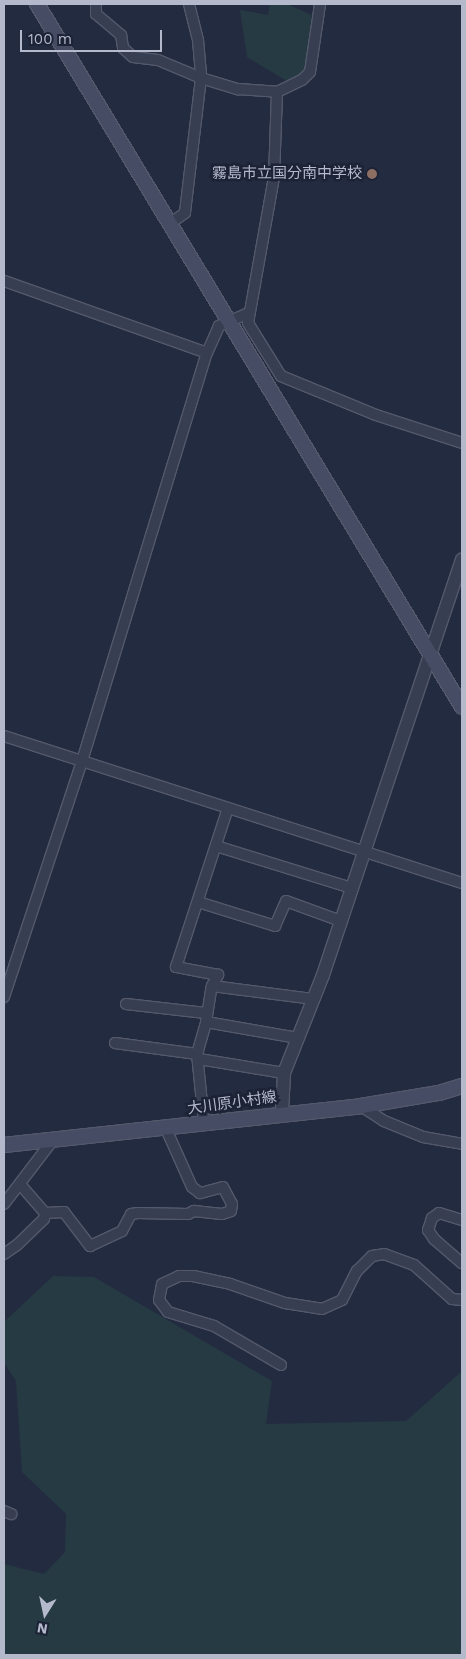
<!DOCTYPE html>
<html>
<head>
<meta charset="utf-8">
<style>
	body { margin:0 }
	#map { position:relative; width:466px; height:1659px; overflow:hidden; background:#232b41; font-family:"Work Sans","Noto Sans JP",sans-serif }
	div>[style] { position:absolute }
	.green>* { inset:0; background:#253a42 }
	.roads { filter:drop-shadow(1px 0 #53596b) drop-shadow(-1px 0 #53596b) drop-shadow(0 1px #53596b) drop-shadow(0 -1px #53596b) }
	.minor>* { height:10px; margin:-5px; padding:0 5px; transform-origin:5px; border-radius:5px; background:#383e51 }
	.tertiary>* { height:12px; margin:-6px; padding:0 6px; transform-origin:6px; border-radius:6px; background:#383e51 }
	.secondary>* { height:14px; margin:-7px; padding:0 7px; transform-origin:7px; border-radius:7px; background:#454c64 }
	.dots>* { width:14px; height:14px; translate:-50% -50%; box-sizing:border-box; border:2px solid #1c2336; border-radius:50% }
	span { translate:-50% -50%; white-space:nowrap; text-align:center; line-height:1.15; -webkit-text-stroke:5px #1c2336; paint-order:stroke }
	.poi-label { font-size:15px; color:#b4b9cb }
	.right { translate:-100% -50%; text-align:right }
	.street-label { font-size:15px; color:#b4b9cb }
	.frame { position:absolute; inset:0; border:5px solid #b4b9cb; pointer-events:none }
	.north { position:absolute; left:20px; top:1589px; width:50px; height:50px; -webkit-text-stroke:4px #1c2336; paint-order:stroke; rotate:190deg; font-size:14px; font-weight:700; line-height:20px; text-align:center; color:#b4b9cb }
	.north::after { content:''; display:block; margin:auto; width:18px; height:22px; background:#b4b9cb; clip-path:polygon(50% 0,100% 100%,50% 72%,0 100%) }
	.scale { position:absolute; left:20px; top:30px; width:142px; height:22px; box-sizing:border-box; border:2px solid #b4b9cb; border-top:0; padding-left:6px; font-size:15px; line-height:18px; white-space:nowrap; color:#b4b9cb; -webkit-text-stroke:4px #1c2336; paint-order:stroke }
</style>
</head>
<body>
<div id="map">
	<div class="green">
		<div style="clip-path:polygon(270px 4px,287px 4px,312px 15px,305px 70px,290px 83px,247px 57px,240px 10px,268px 15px)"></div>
		<div style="clip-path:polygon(53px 1276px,94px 1277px,272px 1381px,266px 1424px,406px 1421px,462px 1371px,462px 1655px,4px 1655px,4px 1564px,44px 1574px,65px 1552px,66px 1514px,22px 1472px,16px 1381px,4px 1363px,4px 1322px)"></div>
	</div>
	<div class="roads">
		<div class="minor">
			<div style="left:96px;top:4px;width:10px;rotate:90deg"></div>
			<div style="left:96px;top:14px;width:33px;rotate:40deg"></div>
			<div style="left:121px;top:35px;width:13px;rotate:81deg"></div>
			<div style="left:123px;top:48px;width:13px;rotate:42deg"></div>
			<div style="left:133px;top:57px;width:25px;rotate:7deg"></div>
			<div style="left:158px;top:60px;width:47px;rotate:22.7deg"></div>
			<div style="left:201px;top:78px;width:136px;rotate:96.8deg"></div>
			<div style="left:185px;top:213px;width:19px;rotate:145deg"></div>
			<div style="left:189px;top:4px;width:37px;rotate:76deg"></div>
			<div style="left:198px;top:40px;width:38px;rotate:85deg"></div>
			<div style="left:201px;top:78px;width:39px;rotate:17deg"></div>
			<div style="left:238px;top:89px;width:39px;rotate:4deg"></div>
			<div style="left:277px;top:92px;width:28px;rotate:-26deg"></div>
			<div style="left:302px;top:80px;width:11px;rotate:-45deg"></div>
			<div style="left:310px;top:72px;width:69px;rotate:-81.6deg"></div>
			<div style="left:277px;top:92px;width:85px;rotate:92deg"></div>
			<div style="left:274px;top:177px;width:148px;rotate:100.1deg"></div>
			<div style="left:248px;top:323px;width:62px;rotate:58.1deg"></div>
			<div style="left:281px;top:376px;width:103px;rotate:22.3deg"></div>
			<div style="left:376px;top:415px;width:90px;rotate:18deg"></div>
			<div style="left:4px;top:281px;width:215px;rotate:19.5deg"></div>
			<div style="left:4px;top:736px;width:481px;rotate:17.8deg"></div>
			<div style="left:216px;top:846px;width:142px;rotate:17.2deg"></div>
			<div style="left:198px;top:902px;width:81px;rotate:17.3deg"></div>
			<div style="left:275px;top:926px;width:27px;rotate:-66deg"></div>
			<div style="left:286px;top:901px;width:59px;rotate:20deg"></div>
			<div style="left:212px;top:986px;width:13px;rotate:-61deg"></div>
			<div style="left:218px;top:975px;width:43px;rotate:-169.2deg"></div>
			<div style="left:176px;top:967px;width:167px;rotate:-71.9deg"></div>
			<div style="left:4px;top:997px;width:249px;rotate:-71.7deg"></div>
			<div style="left:82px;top:761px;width:427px;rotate:-73deg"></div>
			<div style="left:207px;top:353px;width:30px;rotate:-66deg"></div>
			<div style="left:219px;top:326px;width:32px;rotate:-24deg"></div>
			<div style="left:126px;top:1004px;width:80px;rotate:6.5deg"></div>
			<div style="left:206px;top:1022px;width:93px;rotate:9.9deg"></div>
			<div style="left:115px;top:1043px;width:83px;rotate:7.6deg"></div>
			<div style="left:199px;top:1059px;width:86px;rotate:9.4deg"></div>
			<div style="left:361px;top:1106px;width:27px;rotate:33deg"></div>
			<div style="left:384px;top:1121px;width:42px;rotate:22.3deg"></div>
			<div style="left:423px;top:1137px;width:40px;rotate:10deg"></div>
			<div style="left:204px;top:1123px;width:69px;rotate:-95.8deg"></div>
			<div style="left:197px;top:1054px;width:33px;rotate:-74deg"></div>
			<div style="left:206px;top:1022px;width:36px;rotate:-81deg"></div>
			<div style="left:212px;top:986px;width:103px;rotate:7.3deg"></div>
			<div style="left:4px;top:1204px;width:81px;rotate:-52.6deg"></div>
			<div style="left:45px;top:1213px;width:19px;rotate:-3deg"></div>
			<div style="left:64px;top:1212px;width:43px;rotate:52.6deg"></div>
			<div style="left:90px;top:1246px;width:35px;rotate:-25deg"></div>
			<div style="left:122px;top:1231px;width:19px;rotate:-62deg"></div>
			<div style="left:131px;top:1214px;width:7px;rotate:-8deg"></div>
			<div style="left:138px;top:1213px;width:50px;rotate:1.1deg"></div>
			<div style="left:188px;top:1214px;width:7px;rotate:-27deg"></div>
			<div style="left:194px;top:1211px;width:28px;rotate:6deg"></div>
			<div style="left:222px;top:1214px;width:9px;rotate:-18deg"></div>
			<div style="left:231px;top:1211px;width:7px;rotate:-82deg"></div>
			<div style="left:232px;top:1204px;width:19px;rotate:-118deg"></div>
			<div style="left:223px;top:1187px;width:24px;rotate:165deg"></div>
			<div style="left:200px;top:1193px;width:10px;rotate:-143deg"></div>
			<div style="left:192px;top:1187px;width:64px;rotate:-114.1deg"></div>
			<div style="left:462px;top:1220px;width:24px;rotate:-163deg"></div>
			<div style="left:439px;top:1213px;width:9px;rotate:144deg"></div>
			<div style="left:432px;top:1218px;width:13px;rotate:108deg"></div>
			<div style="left:428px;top:1230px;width:11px;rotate:56deg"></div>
			<div style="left:434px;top:1239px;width:37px;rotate:41deg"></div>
			<div style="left:4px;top:1254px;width:16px;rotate:-35deg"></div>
			<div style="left:17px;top:1245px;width:37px;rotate:-44deg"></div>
			<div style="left:44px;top:1219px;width:6px;rotate:-81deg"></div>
			<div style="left:45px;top:1213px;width:38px;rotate:-131deg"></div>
			<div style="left:281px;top:1365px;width:78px;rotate:-149.8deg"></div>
			<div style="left:214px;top:1326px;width:48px;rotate:-163.1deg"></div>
			<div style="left:168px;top:1312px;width:15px;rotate:-127deg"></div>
			<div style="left:159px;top:1300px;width:16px;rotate:-79deg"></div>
			<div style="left:162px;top:1284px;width:19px;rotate:-25deg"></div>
			<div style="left:179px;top:1276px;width:14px"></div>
			<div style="left:193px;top:1276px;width:38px;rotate:12deg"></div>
			<div style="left:230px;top:1284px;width:58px;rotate:19.1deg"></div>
			<div style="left:285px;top:1303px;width:37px;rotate:9deg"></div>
			<div style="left:322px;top:1309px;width:22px;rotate:-24deg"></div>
			<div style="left:342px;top:1300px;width:33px;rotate:-63deg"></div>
			<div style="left:357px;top:1271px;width:21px;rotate:-45deg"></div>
			<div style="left:372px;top:1256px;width:12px;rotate:-9deg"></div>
			<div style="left:384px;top:1254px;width:32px;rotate:20deg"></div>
			<div style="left:414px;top:1265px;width:51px;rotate:41.8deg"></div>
			<div style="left:452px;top:1299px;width:10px;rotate:6deg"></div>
			<div style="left:4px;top:1511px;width:8px;rotate:23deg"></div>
		</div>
		<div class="tertiary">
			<div style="left:282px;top:1112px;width:39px;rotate:-87deg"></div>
			<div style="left:284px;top:1073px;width:105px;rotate:-68.3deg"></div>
			<div style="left:323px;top:975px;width:438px;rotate:-71.5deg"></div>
		</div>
		<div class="secondary">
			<div style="left:37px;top:4px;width:821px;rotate:58.84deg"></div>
			<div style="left:4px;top:1145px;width:359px;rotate:-6.2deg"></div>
			<div style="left:361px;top:1106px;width:79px;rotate:-9.5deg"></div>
			<div style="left:439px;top:1093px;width:24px;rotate:-17deg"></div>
		</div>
	</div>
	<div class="dots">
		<div style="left:372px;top:174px;background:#8d6e63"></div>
	</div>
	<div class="poi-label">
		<span class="right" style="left:362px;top:174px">霧島市立国分南中学校</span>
	</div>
	<div class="street-label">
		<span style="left:232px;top:1103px;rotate:-8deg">大川原小村線</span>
	</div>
	<div class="frame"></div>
	<div class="north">N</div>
	<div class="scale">100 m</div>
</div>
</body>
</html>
